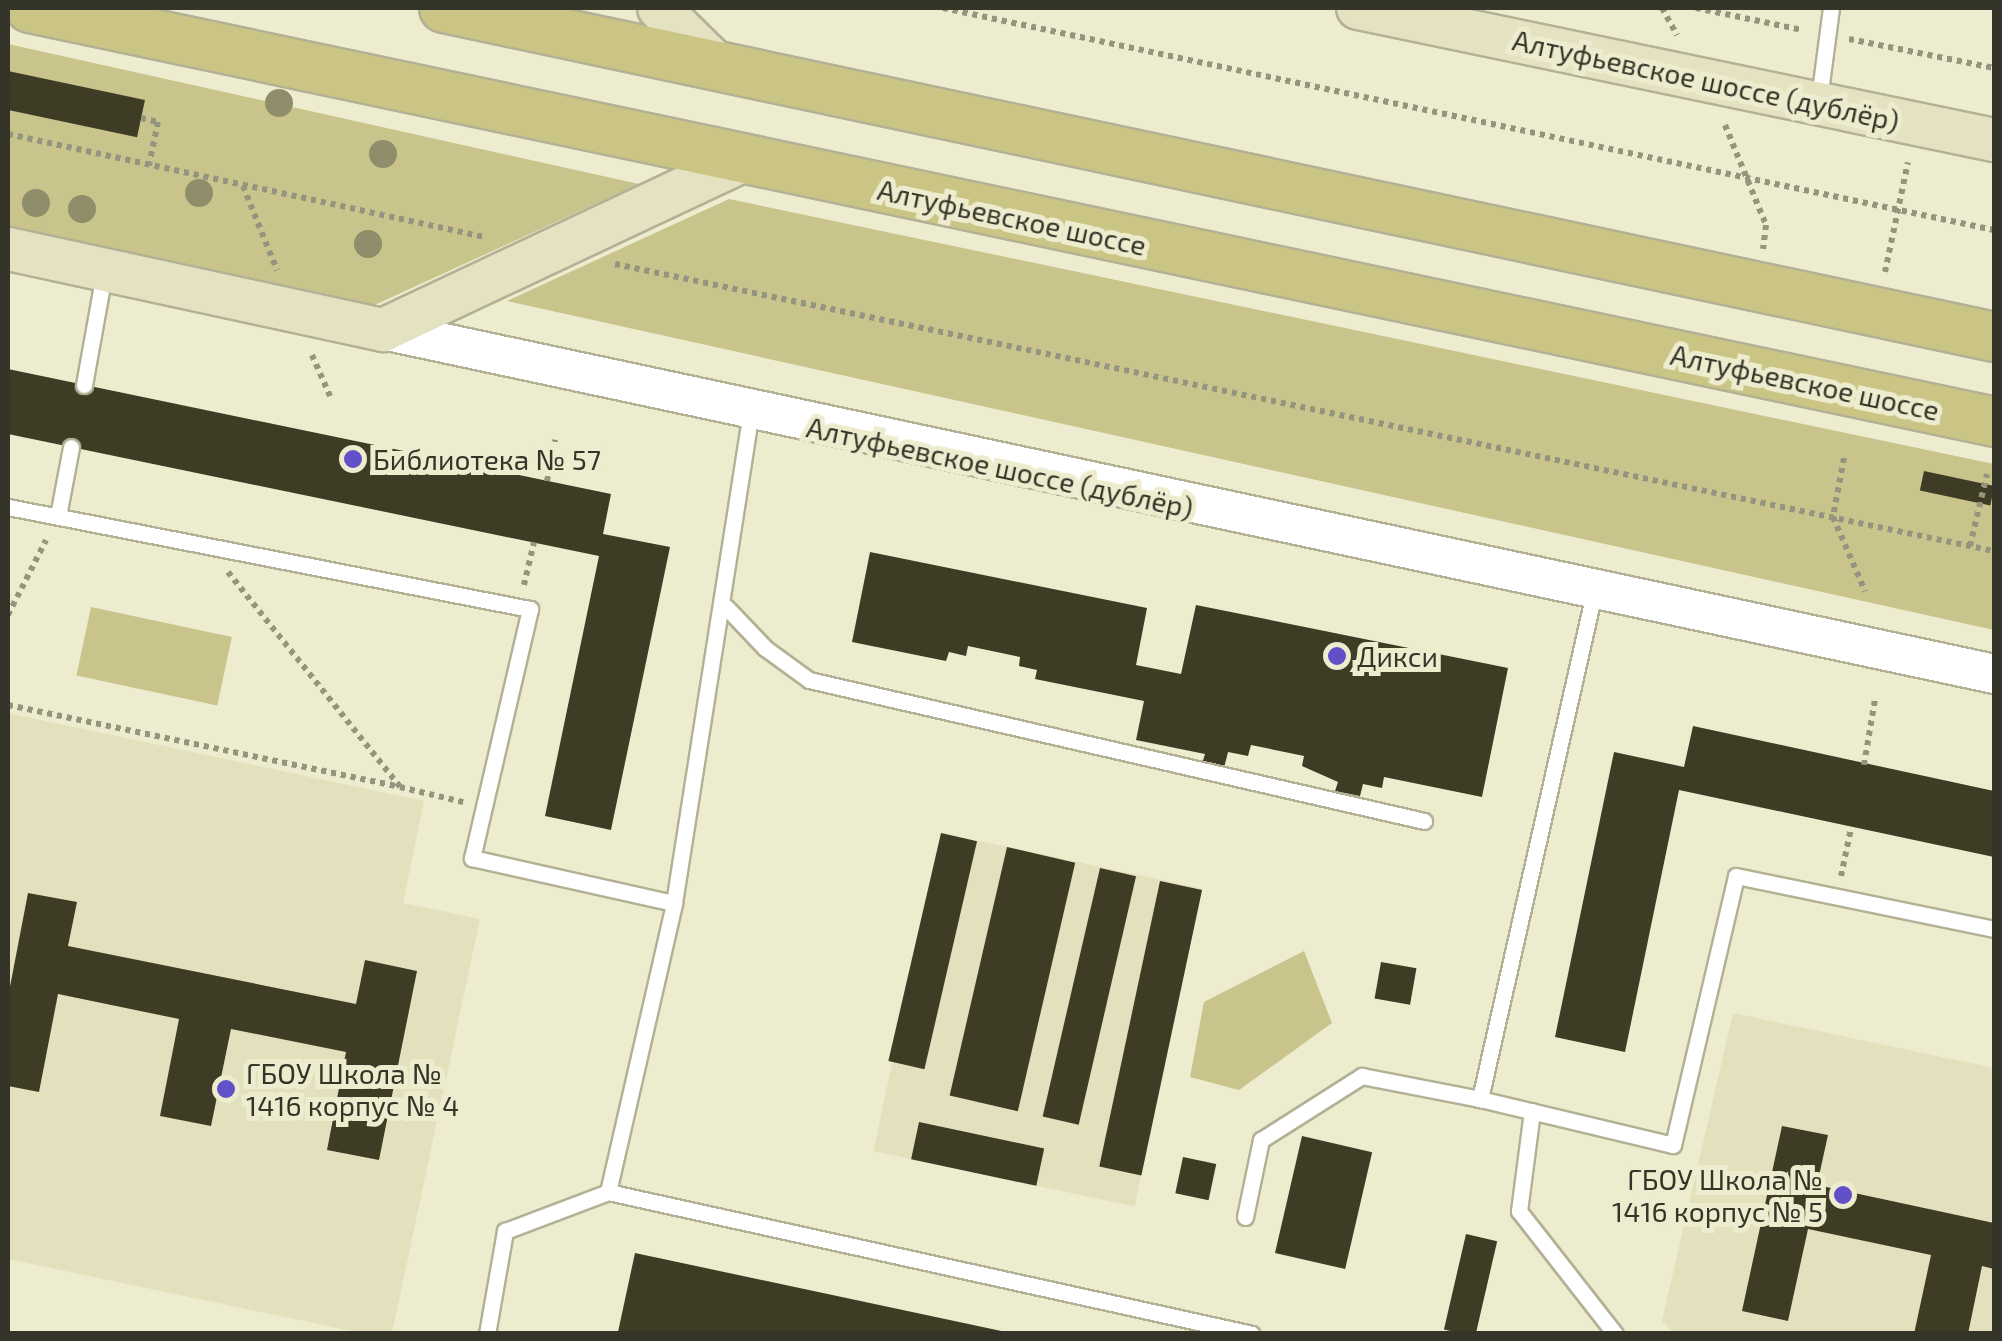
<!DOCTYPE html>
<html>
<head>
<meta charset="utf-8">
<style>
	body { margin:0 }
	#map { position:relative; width:2002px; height:1341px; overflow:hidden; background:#edeccf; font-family:"Exo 2",sans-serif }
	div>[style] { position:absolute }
	.built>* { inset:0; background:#e3e0bd; transform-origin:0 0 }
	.green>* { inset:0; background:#c8c48c; transform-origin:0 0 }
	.building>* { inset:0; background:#3e3c24; transform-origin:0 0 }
	.path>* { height:6px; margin-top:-3px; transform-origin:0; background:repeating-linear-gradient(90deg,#95947f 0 5px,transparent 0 10px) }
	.roads { filter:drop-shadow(2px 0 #b3b195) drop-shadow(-2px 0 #b3b195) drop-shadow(0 2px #b3b195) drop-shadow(0 -2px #b3b195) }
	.service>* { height:15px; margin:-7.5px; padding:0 7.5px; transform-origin:7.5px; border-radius:7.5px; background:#fff }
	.tertiary>* { height:38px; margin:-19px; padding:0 19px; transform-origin:19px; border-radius:19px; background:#fff }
	.secondary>* { height:42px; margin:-21px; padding:0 21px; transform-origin:21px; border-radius:21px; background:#e5e2c2 }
	.primary>* { height:48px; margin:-24px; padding:0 24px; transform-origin:24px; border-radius:24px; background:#cbc585 }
	.trees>* { width:28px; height:28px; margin:-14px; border-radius:50%; background:#8f8d6a }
	.dots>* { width:28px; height:28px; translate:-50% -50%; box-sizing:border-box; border:5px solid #edeccf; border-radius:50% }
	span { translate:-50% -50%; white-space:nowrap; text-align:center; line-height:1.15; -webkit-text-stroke:10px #edeccf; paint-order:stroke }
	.street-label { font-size:28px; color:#353429 }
	.poi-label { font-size:28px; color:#353429 }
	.left { translate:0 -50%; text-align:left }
	.right { translate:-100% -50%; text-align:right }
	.frame { position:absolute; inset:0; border:10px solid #353429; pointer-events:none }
</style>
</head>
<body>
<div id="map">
	<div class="built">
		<div style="clip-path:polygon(8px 713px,424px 801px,403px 903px,480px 919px,392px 1333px,361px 1333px,8px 1259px)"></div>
		<div style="left:941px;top:833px;width:267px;height:325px;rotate:12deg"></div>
		<div style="clip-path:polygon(1733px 1013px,1994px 1068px,1994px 1333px,1675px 1334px,1662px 1321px)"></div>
	</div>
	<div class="green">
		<div style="clip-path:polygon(8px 44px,639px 184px,368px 308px,8px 230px)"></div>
		<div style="clip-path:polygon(729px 199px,1994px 464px,1994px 630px,507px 301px)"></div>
		<div style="left:91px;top:607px;width:144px;height:70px;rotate:12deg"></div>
		<div style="clip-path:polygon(1304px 951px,1332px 1023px,1239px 1090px,1190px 1077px,1204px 1002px)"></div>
	</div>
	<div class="building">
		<div style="left:8px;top:71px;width:140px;height:38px;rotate:12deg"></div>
		<div style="clip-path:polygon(8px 369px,611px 494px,603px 534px,670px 547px,611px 830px,545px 816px,599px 556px,8px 434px)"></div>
		<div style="left:1924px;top:471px;width:72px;height:20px;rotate:12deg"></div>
		<div style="clip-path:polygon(870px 552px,1147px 608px,1136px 665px,1181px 674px,1196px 605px,1508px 668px,1482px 797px,1384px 777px,1382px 788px,1363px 784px,1360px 796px,1335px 791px,1338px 782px,1302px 766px,1304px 756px,1251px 745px,1248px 756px,1228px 752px,1224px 768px,1202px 764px,1205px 754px,1136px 740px,1144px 701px,1035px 679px,1037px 670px,1019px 666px,1020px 657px,968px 646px,966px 656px,949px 652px,946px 661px,852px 642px)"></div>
		<div style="clip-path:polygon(1693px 726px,1994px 791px,1994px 857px,1679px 790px,1625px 1052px,1555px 1037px,1614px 752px,1684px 767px)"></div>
		<div style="left:941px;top:833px;width:37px;height:234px;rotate:13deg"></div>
		<div style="left:1007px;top:847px;width:70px;height:255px;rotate:13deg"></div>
		<div style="left:1100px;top:868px;width:37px;height:255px;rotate:13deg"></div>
		<div style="left:1160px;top:881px;width:43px;height:292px;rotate:12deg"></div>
		<div style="clip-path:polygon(28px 893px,77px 902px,68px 946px,356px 1004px,365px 960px,417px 971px,379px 1160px,327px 1150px,346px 1052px,231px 1029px,211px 1126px,160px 1116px,179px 1019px,58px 994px,39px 1092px,8px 1086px,8px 997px)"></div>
		<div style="left:1381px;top:962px;width:36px;height:37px;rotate:10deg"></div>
		<div style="left:919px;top:1122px;width:128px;height:38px;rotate:12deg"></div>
		<div style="clip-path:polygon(1782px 1126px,1828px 1135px,1817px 1185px,1994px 1223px,1994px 1269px,1982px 1266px,1968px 1334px,1914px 1334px,1931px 1255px,1808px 1229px,1788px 1321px,1742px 1311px)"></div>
		<div style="left:1302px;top:1136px;width:72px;height:120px;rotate:13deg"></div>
		<div style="left:1183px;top:1157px;width:34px;height:37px;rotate:12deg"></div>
		<div style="left:1466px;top:1234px;width:32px;height:98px;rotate:13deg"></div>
		<div style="clip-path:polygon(635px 1253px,1006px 1332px,1006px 1334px,618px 1332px)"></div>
	</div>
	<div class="path">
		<div style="left:943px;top:8px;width:1074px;rotate:11.93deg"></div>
		<div style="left:1662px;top:8px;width:31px;rotate:61deg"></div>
		<div style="left:1696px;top:8px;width:108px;rotate:11.7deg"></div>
		<div style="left:1849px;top:39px;width:148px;rotate:11.3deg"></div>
		<div style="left:141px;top:118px;width:17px;rotate:13deg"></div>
		<div style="left:158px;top:122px;width:44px;rotate:101.8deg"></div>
		<div style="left:1725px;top:125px;width:108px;rotate:67.7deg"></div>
		<div style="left:1766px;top:225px;width:24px;rotate:97deg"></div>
		<div style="left:8px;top:134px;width:488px;rotate:12.2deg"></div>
		<div style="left:243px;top:186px;width:91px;rotate:68deg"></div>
		<div style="left:615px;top:264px;width:1409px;rotate:11.76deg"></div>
		<div style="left:1885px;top:272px;width:112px;rotate:-78.2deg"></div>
		<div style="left:312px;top:355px;width:45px;rotate:66.3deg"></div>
		<div style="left:1844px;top:458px;width:60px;rotate:100.6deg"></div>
		<div style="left:1833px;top:517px;width:81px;rotate:66.6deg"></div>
		<div style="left:547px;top:481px;width:42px;rotate:-79deg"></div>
		<div style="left:1970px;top:546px;width:74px;rotate:-76.7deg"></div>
		<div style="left:228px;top:572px;width:275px;rotate:51.3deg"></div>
		<div style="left:400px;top:787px;width:65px;rotate:13.4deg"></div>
		<div style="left:524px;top:585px;width:44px;rotate:-76.9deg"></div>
		<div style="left:8px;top:615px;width:84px;rotate:-63.1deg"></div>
		<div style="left:8px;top:705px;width:400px;rotate:11.8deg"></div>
		<div style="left:1864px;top:765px;width:67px;rotate:-80.5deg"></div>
		<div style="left:1841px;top:876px;width:49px;rotate:-78.2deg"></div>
	</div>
	<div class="roads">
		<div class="service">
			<div style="left:1819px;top:99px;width:92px;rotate:-82.5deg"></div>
			<div style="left:84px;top:385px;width:113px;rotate:-79.8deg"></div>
			<div style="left:8px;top:507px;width:532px;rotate:11.06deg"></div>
			<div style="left:530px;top:609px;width:256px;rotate:103.1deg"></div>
			<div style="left:472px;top:858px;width:207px;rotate:12.6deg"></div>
			<div style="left:58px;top:516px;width:70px;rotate:-79.3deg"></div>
			<div style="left:1594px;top:593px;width:519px;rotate:102.7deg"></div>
			<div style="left:1480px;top:1099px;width:198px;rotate:13.4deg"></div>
			<div style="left:1673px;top:1145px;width:276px;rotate:-76.8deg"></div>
			<div style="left:1736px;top:876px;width:263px;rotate:11.6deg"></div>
			<div style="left:726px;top:607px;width:57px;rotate:46.4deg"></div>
			<div style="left:765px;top:648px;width:54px;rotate:36deg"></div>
			<div style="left:809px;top:680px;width:631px;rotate:12.91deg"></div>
			<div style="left:1532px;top:1111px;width:101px;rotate:97.4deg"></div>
			<div style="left:1519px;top:1211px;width:156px;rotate:52deg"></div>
			<div style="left:608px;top:1192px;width:659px;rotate:12.43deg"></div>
			<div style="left:1245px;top:1217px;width:79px;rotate:-78.3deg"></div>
			<div style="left:1261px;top:1140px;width:120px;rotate:-32.4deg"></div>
			<div style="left:1362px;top:1076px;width:120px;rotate:11deg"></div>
			<div style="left:487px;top:1334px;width:105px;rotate:-80.1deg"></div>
			<div style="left:505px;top:1231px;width:110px;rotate:-20.7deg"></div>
			<div style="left:608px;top:1192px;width:296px;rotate:-77.1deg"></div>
			<div style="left:674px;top:903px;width:496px;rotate:-81.1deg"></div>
		</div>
		<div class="tertiary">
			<div style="left:383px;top:330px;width:1647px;rotate:12.05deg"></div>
		</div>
		<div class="secondary">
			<div style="left:659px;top:8px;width:84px;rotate:44.5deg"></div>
			<div style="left:1358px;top:8px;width:650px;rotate:11.73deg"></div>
			<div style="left:8px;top:249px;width:384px;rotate:12.2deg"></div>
			<div style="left:383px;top:330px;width:397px;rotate:-25.2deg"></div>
		</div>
		<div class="primary">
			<div style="left:30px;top:8px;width:2007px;rotate:11.9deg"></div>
			<div style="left:444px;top:8px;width:1585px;rotate:11.98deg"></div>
		</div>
	</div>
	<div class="trees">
		<div style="left:279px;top:103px"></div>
		<div style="left:383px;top:154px"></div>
		<div style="left:199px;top:193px"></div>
		<div style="left:36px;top:203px"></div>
		<div style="left:82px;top:209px"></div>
		<div style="left:368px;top:244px"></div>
	</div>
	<div class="dots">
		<div style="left:353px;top:459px;background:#6150c8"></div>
		<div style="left:1337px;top:656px;background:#6150c8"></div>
		<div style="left:226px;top:1089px;background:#6150c8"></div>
		<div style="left:1843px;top:1195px;background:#6150c8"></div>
	</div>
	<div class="street-label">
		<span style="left:1706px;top:80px;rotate:12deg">Алтуфьевское шоссе (дублёр)</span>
		<span style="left:1012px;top:217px;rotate:12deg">Алтуфьевское шоссе</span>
		<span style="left:1805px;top:382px;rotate:12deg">Алтуфьевское шоссе</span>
		<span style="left:1000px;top:467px;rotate:12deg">Алтуфьевское шоссе (дублёр)</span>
	</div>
	<div class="poi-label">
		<span class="left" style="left:373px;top:459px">Библиотека № 57</span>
		<span class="left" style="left:1357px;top:656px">Дикси</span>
		<span class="left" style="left:246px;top:1089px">ГБОУ Школа №<br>1416 корпус № 4</span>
		<span class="right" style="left:1823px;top:1195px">ГБОУ Школа №<br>1416 корпус № 5</span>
	</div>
	<div class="frame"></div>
</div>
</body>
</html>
